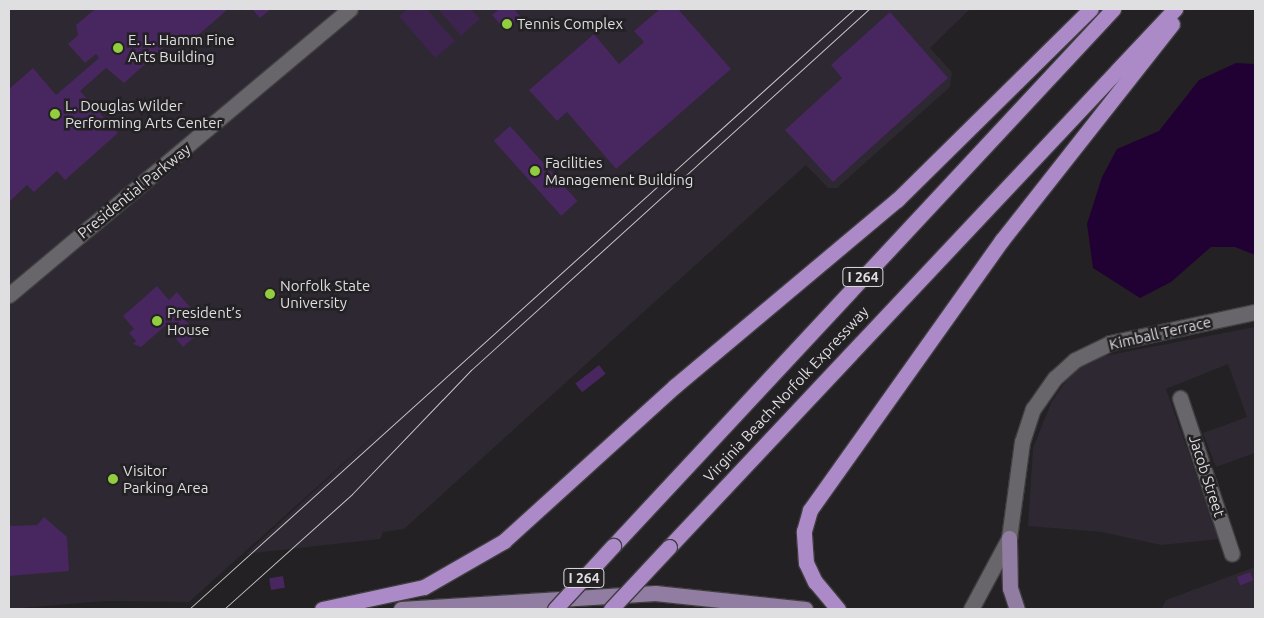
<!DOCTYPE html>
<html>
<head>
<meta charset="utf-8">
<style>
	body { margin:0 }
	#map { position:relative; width:1264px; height:618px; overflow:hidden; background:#232124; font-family:Ubuntu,sans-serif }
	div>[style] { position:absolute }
	.built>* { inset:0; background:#2d2831 }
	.green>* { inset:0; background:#3d244f }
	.water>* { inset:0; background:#210034 }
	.building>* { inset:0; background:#48265f; transform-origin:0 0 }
	.roads { filter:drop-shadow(1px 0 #3f3e40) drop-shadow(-1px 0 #3f3e40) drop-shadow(0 1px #3f3e40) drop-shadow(0 -1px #3f3e40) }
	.street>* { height:15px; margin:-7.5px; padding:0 7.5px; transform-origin:7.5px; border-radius:7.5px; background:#68666a }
	.secondary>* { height:15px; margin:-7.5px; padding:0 7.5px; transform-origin:7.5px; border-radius:7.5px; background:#68666a }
	.primary>* { height:15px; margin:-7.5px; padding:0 7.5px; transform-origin:7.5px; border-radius:7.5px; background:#917ca2 }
	.highway>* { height:15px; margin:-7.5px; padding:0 7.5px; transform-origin:7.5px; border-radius:7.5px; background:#ac8ac8 }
	.tram>* { height:1px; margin:-0.5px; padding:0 0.5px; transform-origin:0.5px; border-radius:0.5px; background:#c9c7ca }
	.bridges { filter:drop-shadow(1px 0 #3f3e40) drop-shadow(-1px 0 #3f3e40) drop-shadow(0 1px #3f3e40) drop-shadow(0 -1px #3f3e40) }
	.highway-bridge>* { height:15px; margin:-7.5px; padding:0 7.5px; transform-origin:7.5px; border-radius:7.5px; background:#ac8ac8 }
	.dots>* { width:14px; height:14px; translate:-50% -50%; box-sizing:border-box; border:2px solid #232124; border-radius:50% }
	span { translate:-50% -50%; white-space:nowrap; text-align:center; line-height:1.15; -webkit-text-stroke:5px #232124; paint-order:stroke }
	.shield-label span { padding:1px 4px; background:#232124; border:1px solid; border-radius:4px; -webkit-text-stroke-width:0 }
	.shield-label { font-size:14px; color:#dfdee0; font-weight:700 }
	.poi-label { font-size:15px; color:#dfdee0 }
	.left { translate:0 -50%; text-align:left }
	.street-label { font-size:15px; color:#dfdee0 }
	.frame { position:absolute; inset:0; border:10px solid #dfdee0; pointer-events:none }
</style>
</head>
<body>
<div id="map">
	<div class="built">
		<div style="clip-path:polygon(9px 9px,970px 9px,930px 48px,952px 72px,950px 87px,837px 188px,828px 188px,806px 165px,404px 529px,383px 532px,380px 539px,246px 554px,395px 417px,189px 602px,106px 601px,9px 609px)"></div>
		<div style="clip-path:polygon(1255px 327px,1255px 453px,1216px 467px,1203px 433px,1247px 417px,1228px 364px,1166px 389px,1219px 539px,1161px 545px,1102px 532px,1028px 526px,1033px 448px,1051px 403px,1070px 375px,1094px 358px)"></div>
		<div style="clip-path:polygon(1255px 567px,1255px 609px,1161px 609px,1166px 600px)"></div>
	</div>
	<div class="green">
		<div style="clip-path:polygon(408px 9px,427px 9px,455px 41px,435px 58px,399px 16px)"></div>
		<div style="clip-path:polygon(438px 9px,471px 9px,480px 19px,461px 36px)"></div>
	</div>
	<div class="water">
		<div style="clip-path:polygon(1236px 63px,1255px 64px,1255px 255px,1235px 247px,1211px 247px,1171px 282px,1140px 298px,1093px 268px,1087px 224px,1102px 177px,1117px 149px,1159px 131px,1199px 80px)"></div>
	</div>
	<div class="building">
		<div style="clip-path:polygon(95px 9px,227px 10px,180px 51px,171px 41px,124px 83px,106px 68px,80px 91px,118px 133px,65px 180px,57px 171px,34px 192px,27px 185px,9px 202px,9px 89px,33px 68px,56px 95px,99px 58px,96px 54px,85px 63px,68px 44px,78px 35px,76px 25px)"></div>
		<div style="clip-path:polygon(252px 9px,271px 9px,260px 18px)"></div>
		<div style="clip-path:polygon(499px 9px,514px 9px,521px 17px,506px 31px,492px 15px)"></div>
		<div style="clip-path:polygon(660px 9px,678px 9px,731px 69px,616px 169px,567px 112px,557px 121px,529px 90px,594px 34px,619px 64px,644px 42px,634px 31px)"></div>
		<div style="clip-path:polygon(890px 12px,948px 78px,833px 182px,785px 130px,842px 78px,831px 65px)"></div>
		<div style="left:510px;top:126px;width:101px;height:22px;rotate:48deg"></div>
		<div style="clip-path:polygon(157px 286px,169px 300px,177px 292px,190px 307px,181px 315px,198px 334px,183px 347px,165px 326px,141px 347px,133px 344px,136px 341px,129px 333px,134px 329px,123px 316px)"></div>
		<div style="left:599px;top:365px;width:11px;height:30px;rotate:52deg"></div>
		<div style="clip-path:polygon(44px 517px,67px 537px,69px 571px,9px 576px,9px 526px,37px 525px)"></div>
		<div style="left:1250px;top:572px;width:9px;height:14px;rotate:69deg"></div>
		<div style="left:283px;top:576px;width:12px;height:14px;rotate:81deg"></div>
	</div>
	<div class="roads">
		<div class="street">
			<div style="left:9px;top:295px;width:445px;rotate:-40deg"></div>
			<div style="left:1180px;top:398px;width:164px;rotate:71.6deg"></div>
		</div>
		<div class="secondary">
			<div style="left:971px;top:609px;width:81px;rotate:-61.8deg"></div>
			<div style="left:1009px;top:538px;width:97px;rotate:-82.3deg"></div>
			<div style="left:1022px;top:442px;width:35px;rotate:-72deg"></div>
			<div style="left:1033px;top:409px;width:38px;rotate:-55deg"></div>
			<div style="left:1055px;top:378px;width:27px;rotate:-42deg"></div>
			<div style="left:1075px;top:360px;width:39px;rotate:-26deg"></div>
			<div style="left:1110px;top:343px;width:148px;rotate:-12.1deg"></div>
		</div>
		<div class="primary">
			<div style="left:1009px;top:538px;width:50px;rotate:88.9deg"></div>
			<div style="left:1010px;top:588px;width:22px;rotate:72deg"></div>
			<div style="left:401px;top:609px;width:255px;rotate:-3.6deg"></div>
			<div style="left:655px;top:593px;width:151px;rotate:6.1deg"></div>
		</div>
		<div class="highway">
			<div style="left:613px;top:546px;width:734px;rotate:-47.04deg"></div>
			<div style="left:669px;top:547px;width:739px;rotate:-46.76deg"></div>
			<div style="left:322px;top:609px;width:104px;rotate:-12.2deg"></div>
			<div style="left:424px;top:587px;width:92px;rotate:-29.9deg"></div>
			<div style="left:504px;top:541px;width:231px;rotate:-42.2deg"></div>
			<div style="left:675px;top:386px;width:290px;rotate:-40deg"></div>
			<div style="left:897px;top:200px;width:272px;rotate:-44.6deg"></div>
			<div style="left:838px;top:609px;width:35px;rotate:-130deg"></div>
			<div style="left:815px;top:582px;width:21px;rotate:-115deg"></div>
			<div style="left:806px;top:563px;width:32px;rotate:-94deg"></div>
			<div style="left:804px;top:531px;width:22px;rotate:-74deg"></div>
			<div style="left:810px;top:510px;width:331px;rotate:-54.6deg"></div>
			<div style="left:1002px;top:240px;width:275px;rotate:-51.8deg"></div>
		</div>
	</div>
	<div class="tram">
		<div style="left:189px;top:609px;width:896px;rotate:-42.06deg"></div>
		<div style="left:224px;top:609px;width:172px;rotate:-41.9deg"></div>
		<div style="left:352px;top:494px;width:172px;rotate:-46.2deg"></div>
		<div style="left:471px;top:370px;width:537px;rotate:-42.21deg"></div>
	</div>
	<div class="bridges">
		<div class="highway-bridge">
			<div style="left:555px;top:609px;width:86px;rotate:-47.4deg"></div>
			<div style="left:611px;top:609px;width:85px;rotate:-46.9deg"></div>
		</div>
	</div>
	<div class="dots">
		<div style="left:507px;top:24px;background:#92cd3f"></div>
		<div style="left:118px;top:48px;background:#92cd3f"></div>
		<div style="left:55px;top:114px;background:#92cd3f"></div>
		<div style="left:535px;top:171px;background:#92cd3f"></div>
		<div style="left:270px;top:294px;background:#92cd3f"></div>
		<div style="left:157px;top:321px;background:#92cd3f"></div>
		<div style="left:113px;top:479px;background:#92cd3f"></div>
	</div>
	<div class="shield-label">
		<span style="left:863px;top:277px">I 264</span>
		<span style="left:584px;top:578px">I 264</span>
	</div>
	<div class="poi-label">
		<span class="left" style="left:517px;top:24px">Tennis Complex</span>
		<span class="left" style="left:128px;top:48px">E. L. Hamm Fine<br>Arts Building</span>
		<span class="left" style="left:65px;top:114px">L. Douglas Wilder<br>Performing Arts Center</span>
		<span class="left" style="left:545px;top:171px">Facilities<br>Management Building</span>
		<span class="left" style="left:280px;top:294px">Norfolk State<br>University</span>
		<span class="left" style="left:167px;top:321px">President’s<br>House</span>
		<span class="left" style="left:123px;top:479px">Visitor<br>Parking Area</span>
	</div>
	<div class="street-label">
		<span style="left:134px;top:191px;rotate:-39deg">Presidential Parkway</span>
		<span style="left:1160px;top:333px;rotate:-13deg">Kimball Terrace</span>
		<span style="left:786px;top:394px;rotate:-47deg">Virginia Beach-Norfolk Expressway</span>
		<span style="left:1207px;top:476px;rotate:72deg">Jacob Street</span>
	</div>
	<div class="frame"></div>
</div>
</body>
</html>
